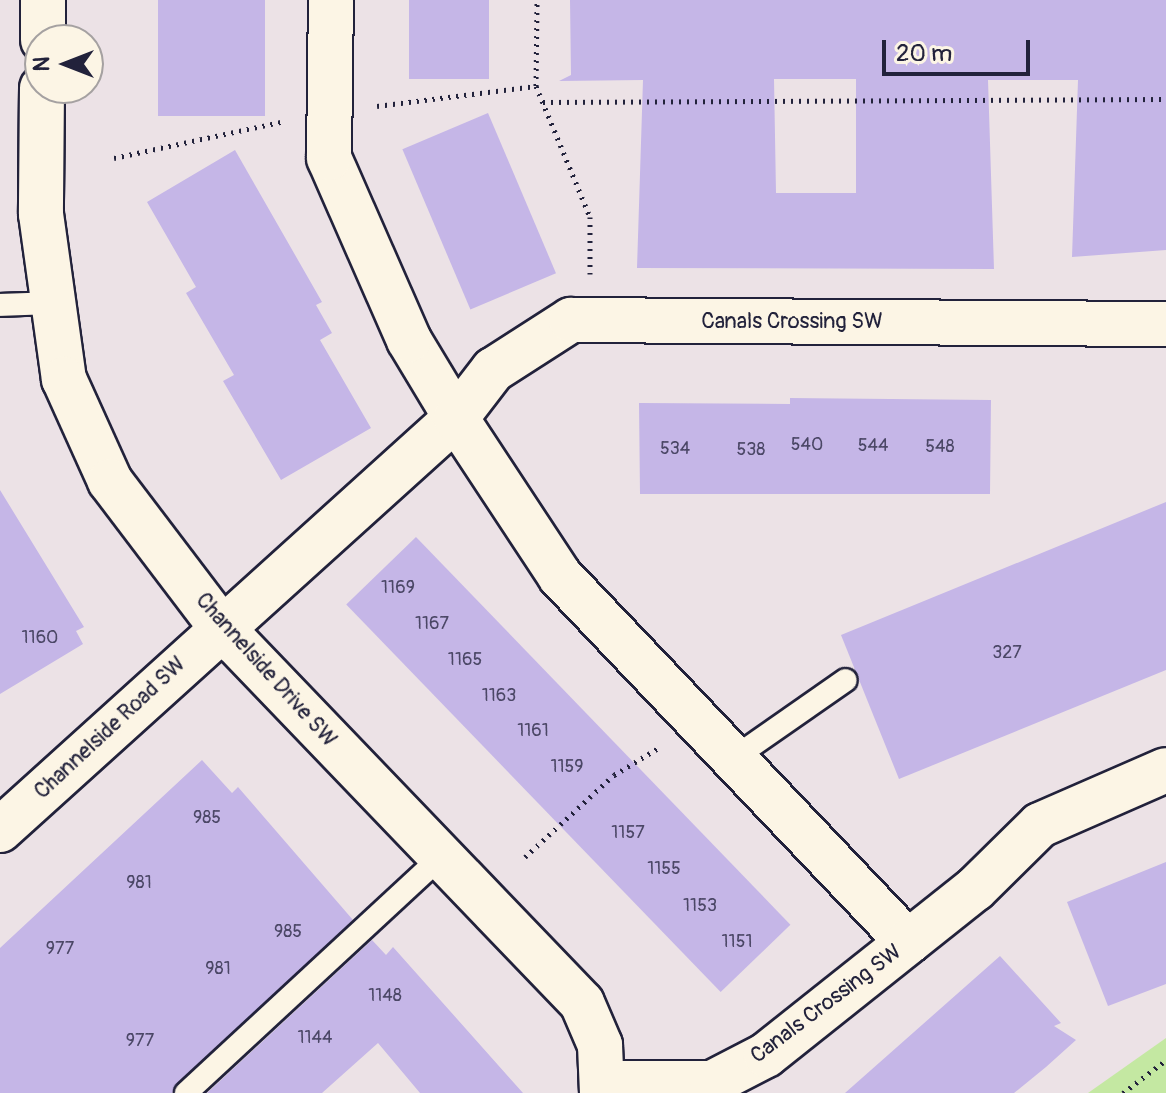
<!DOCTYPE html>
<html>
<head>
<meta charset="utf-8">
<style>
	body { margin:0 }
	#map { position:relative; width:1166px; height:1093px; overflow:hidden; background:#ece2e6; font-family:Pangolin,sans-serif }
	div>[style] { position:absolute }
	.green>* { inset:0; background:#c4e8a2 }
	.building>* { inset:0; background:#c5b6e7; transform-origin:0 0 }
	.path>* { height:5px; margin-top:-2.5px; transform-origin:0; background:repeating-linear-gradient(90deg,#22223b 0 2px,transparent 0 8px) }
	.roads { filter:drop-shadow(2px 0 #22223b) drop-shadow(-2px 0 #22223b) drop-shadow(0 2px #22223b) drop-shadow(0 -2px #22223b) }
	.lane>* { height:22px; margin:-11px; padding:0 11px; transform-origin:11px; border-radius:11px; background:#fcf5e5 }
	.street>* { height:44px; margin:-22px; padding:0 22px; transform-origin:22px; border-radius:22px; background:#fcf5e5 }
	span { translate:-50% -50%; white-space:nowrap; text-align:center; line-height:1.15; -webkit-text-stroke:6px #fcf5e5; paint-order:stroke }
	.number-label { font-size:18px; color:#4b4766 }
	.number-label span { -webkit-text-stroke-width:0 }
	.street-label { font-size:22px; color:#22223b }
	.north { position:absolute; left:24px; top:24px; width:80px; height:80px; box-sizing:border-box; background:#fcf5e5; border:2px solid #a5a1a1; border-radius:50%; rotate:270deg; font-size:22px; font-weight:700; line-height:32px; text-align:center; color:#22223b }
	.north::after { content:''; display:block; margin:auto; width:28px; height:36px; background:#22223b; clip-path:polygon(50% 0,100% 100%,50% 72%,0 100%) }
	.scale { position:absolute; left:882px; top:40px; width:148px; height:36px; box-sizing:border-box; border:4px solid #22223b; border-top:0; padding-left:10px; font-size:24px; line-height:28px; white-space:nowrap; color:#22223b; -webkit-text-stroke:6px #fcf5e5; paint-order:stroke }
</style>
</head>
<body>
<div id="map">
	<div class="green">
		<div style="clip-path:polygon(1166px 1038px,1166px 1093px,1088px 1093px)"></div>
	</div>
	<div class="building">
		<div style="left:158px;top:0;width:107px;height:116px"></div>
		<div style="left:409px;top:0;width:80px;height:79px"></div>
		<div style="clip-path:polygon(evenodd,570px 0,1166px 0,1166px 250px,1072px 257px,1078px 80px,988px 80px,994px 269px,637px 268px,643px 80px,559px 81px,571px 75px,570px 0,774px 79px,856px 79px,856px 193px,776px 193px,774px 79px)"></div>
		<div style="left:488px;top:113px;width:174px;height:93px;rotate:67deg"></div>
		<div style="clip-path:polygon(235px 150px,322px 302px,316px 305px,332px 333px,320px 340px,371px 428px,281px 480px,223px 381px,234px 375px,186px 293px,196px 287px,147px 202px)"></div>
		<div style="clip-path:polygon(790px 398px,991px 400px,990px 494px,640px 494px,639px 403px,790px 404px)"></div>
		<div style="clip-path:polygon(0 490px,84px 627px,76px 631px,83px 644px,0 694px)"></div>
		<div style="clip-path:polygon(1166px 502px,1166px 670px,899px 779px,841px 635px)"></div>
		<div style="left:416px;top:537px;width:539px;height:97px;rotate:46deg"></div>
		<div style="clip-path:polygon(202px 760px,232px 793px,238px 787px,353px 920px,172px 1093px,0 1093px,0 948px)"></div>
		<div style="clip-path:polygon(1166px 862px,1166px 984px,1108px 1006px,1067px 902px)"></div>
		<div style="clip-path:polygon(372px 940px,386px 955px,393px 947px,523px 1093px,420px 1093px,378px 1043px,322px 1093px,207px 1093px)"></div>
		<div style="clip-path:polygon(1000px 956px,1061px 1023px,1054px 1026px,1076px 1040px,1046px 1067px,1014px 1093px,845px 1093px)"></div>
	</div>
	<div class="path">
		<div style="left:536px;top:86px;width:142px;rotate:67.6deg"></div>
		<div style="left:590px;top:217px;width:57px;rotate:90deg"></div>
		<div style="left:543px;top:102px;width:623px;rotate:-0.28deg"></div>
		<div style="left:377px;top:106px;width:160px;rotate:-7.2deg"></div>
		<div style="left:536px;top:86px;width:86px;rotate:-89.3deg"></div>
		<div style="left:114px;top:158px;width:171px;rotate:-12.2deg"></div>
		<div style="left:525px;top:857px;width:121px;rotate:-42.7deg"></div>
		<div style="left:614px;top:775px;width:54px;rotate:-31.3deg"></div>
		<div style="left:1123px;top:1093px;width:54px;rotate:-37.5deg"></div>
	</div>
	<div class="roads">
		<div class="lane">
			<div style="left:0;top:305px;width:54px;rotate:-2.1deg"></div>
			<div style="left:734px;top:758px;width:136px;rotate:-34.9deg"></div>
			<div style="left:186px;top:1093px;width:347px;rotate:-42.8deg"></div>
		</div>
		<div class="street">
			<div style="left:43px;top:40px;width:40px;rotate:-90deg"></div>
			<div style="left:42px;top:88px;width:126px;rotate:90.5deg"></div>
			<div style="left:41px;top:214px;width:167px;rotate:82.1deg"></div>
			<div style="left:64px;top:379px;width:112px;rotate:65.7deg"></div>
			<div style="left:110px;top:481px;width:183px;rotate:52.8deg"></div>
			<div style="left:221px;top:627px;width:521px;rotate:46.17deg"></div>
			<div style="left:582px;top:1003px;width:46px;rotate:66.8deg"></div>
			<div style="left:600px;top:1045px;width:48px;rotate:87.6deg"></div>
			<div style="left:0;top:830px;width:615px;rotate:-42.1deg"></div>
			<div style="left:456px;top:418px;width:91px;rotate:-121.1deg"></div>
			<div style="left:409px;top:340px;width:199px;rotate:-113.7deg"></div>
			<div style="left:329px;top:158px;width:158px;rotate:-89.3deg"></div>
			<div style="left:908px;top:942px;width:505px;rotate:-133.56deg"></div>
			<div style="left:560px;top:576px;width:189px;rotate:-123.4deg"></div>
			<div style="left:456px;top:418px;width:61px;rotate:-52.4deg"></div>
			<div style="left:493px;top:370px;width:93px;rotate:-32.7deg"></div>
			<div style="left:571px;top:320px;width:595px;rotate:0.39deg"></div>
			<div style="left:604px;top:1083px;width:108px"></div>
			<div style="left:712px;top:1083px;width:61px;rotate:-27.4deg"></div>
			<div style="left:766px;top:1055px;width:267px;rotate:-38.5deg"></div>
			<div style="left:975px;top:889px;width:91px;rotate:-44.6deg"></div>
			<div style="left:1040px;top:825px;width:137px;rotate:-23.6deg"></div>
		</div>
	</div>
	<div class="number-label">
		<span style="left:807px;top:445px">540</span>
		<span style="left:873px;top:446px">544</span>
		<span style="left:940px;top:447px">548</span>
		<span style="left:675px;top:449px">534</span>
		<span style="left:751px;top:450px">538</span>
		<span style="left:398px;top:588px">1169</span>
		<span style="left:432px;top:624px">1167</span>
		<span style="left:40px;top:638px">1160</span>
		<span style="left:1007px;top:653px">327</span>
		<span style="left:465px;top:660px">1165</span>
		<span style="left:499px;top:696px">1163</span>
		<span style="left:533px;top:731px">1161</span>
		<span style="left:567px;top:767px">1159</span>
		<span style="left:207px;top:818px">985</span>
		<span style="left:628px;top:833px">1157</span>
		<span style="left:664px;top:869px">1155</span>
		<span style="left:139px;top:883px">981</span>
		<span style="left:700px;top:906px">1153</span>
		<span style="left:288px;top:932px">985</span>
		<span style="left:737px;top:942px">1151</span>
		<span style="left:60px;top:949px">977</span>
		<span style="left:218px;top:969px">981</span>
		<span style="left:385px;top:996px">1148</span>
		<span style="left:315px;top:1038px">1144</span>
		<span style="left:140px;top:1041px">977</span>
	</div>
	<div class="street-label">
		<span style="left:792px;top:322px">Canals Crossing SW</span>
		<span style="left:266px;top:670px;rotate:48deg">Channelside Drive SW</span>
		<span style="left:110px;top:728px;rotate:-43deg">Channelside Road SW</span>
		<span style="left:826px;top:1004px;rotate:-37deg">Canals Crossing SW</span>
	</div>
	<div class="north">N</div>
	<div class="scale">20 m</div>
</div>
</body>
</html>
